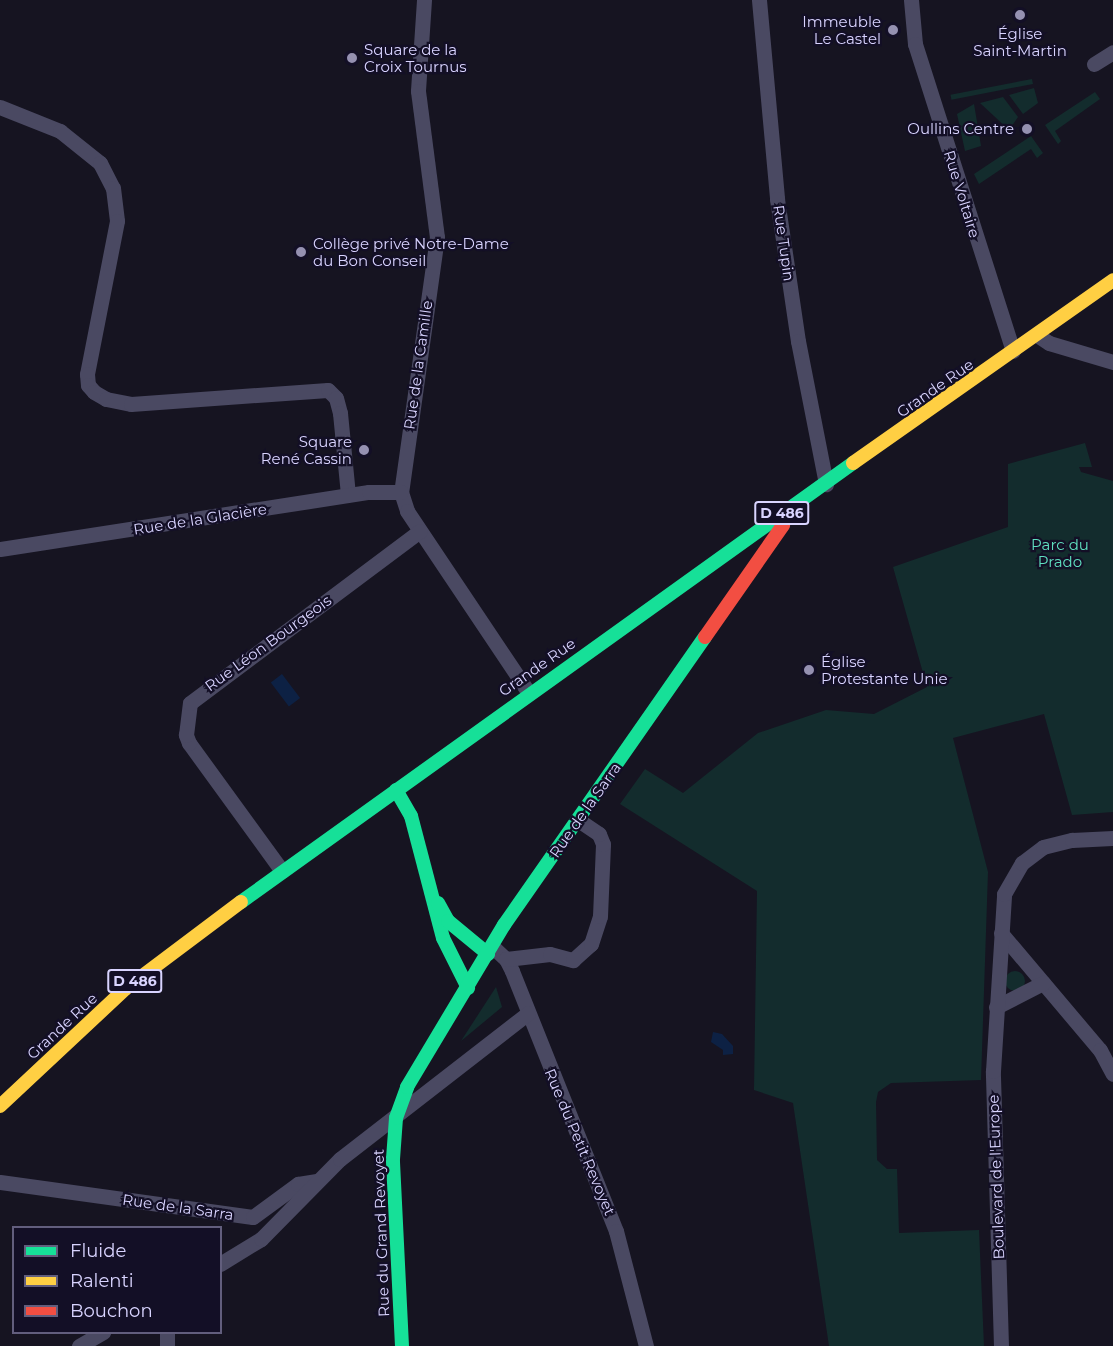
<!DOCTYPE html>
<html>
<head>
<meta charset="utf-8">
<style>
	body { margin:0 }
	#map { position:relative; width:1113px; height:1346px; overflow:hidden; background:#161421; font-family:Montserrat,sans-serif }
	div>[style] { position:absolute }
	.green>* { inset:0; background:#132c2d; transform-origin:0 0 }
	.round { border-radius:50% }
	.water>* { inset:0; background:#0d2144; transform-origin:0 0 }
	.street>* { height:15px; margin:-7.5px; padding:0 7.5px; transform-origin:7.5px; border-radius:7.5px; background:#4a4962 }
	.fast>* { height:14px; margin:-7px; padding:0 7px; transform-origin:7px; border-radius:7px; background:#16e098 }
	.slow>* { height:14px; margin:-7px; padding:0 7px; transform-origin:7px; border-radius:7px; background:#ffcf43 }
	.jam>* { height:14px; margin:-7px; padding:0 7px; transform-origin:7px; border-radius:7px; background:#f24e42 }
	.dots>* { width:16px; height:16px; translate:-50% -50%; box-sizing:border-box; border:3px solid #130f26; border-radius:50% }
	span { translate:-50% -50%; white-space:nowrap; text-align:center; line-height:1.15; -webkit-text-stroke:4.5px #130f26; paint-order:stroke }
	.shield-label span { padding:2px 4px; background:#130f26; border:2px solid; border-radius:4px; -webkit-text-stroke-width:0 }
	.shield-label { font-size:14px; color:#d9d4ff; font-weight:700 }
	.poi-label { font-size:15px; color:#d9d4ff }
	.right { translate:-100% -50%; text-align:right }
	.left { translate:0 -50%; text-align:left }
	.street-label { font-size:15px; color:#d9d4ff }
	.park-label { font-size:15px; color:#5fe0c0 }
	.legend { position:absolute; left:12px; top:1226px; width:210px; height:108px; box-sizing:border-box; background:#130f26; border:2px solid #625e7d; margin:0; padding:8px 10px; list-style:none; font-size:18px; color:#d9d4ff }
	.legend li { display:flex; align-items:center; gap:12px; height:30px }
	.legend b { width:30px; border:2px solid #625e7d }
</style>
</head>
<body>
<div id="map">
	<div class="green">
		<div style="left:1032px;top:79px;width:5px;height:83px;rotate:79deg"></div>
		<div style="clip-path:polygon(1034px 88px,1038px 103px,1023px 114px,1009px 95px)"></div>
		<div style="clip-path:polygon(1095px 92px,1100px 99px,1055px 131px,1061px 141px,1058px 144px,1045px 125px)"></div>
		<div style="clip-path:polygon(1003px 97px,1018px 117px,1009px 130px,980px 103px)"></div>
		<div style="clip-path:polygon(974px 104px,981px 146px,965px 151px,957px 114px)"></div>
		<div style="clip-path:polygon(1031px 136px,1043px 153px,1037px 158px,1031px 149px,979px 184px,974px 174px)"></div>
		<div style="clip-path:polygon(1085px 443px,1092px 467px,1079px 467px,1081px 472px,1113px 481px,1113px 812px,1072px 815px,1044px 714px,953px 738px,988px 872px,981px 1080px,891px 1083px,878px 1092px,876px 1102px,877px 1160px,887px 1169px,897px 1169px,899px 1233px,979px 1230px,984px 1346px,829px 1346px,793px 1103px,754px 1090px,757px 891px,620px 804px,645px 769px,683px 793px,758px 733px,826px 710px,874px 714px,927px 687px,893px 567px,1008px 527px,1008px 464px)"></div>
		<div class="round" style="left:1005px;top:971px;width:20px;height:20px"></div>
		<div style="clip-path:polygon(496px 987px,502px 1007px,461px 1041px)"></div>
	</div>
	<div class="water">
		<div style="left:282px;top:674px;width:30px;height:14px;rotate:53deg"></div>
		<div style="clip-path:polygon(713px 1032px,722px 1034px,733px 1046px,733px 1054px,723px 1055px,723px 1050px,711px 1042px)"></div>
	</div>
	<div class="street">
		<div style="left:424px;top:0;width:91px;rotate:93.8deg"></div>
		<div style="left:418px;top:91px;width:147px;rotate:82.6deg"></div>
		<div style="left:437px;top:237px;width:258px;rotate:98deg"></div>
		<div style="left:401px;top:492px;width:20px;rotate:72deg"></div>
		<div style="left:407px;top:511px;width:219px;rotate:56.2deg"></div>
		<div style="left:759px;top:0;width:200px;rotate:84.8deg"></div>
		<div style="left:777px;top:199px;width:144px;rotate:81.6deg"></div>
		<div style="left:798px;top:341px;width:146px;rotate:78.9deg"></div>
		<div style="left:911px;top:0;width:44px;rotate:84.8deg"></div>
		<div style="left:915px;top:44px;width:322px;rotate:72.3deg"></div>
		<div style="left:1094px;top:64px;width:22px;rotate:-32deg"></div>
		<div style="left:0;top:107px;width:65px;rotate:21.8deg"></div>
		<div style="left:60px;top:131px;width:51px;rotate:38.7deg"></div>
		<div style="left:100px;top:163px;width:28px;rotate:63deg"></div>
		<div style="left:113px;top:188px;width:33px;rotate:83deg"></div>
		<div style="left:117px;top:221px;width:156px;rotate:101.1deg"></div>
		<div style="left:87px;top:374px;width:11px;rotate:85deg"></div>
		<div style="left:88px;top:385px;width:9px;rotate:49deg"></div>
		<div style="left:94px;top:392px;width:14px;rotate:30deg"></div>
		<div style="left:106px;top:399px;width:25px;rotate:11deg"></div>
		<div style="left:131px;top:404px;width:197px;rotate:-4.1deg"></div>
		<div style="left:328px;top:390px;width:11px;rotate:45deg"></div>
		<div style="left:336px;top:398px;width:16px;rotate:75deg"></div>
		<div style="left:340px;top:413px;width:82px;rotate:84.4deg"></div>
		<div style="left:1037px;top:335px;width:14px;rotate:34deg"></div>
		<div style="left:1049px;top:343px;width:67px;rotate:16.5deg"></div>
		<div style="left:0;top:549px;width:373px;rotate:-8.8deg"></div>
		<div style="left:369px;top:492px;width:32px"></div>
		<div style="left:282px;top:871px;width:158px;rotate:-126deg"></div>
		<div style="left:189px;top:743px;width:9px;rotate:-111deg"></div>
		<div style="left:186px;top:735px;width:32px;rotate:-83deg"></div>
		<div style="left:190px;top:703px;width:287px;rotate:-36.8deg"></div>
		<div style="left:1001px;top:933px;width:153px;rotate:49.8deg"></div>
		<div style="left:1100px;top:1050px;width:27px;rotate:62deg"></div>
		<div style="left:494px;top:948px;width:16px;rotate:43deg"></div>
		<div style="left:506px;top:959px;width:13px;rotate:63deg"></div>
		<div style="left:512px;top:971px;width:280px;rotate:68.2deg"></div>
		<div style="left:616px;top:1231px;width:119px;rotate:75.4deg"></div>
		<div style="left:506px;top:959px;width:44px;rotate:-6.5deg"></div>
		<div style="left:550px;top:954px;width:24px;rotate:15deg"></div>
		<div style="left:573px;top:960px;width:24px;rotate:-42deg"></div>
		<div style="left:591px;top:944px;width:29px;rotate:-72deg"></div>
		<div style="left:600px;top:916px;width:72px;rotate:-87.6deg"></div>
		<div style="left:603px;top:844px;width:11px;rotate:-112deg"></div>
		<div style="left:599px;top:834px;width:25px;rotate:-146deg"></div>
		<div style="left:996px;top:1007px;width:53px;rotate:-27.1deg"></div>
		<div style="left:0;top:1182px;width:255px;rotate:7.9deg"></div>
		<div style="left:253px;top:1217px;width:56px;rotate:-36.3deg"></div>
		<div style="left:298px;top:1184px;width:19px;rotate:-9deg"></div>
		<div style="left:220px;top:1264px;width:48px;rotate:-31.4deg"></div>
		<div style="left:261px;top:1239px;width:112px;rotate:-45.4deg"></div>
		<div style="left:340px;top:1159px;width:238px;rotate:-37.8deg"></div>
		<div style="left:167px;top:1332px;width:14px;rotate:90deg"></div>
		<div style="left:79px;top:1346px;width:28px;rotate:-30deg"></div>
		<div style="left:1001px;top:1346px;width:275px;rotate:-91.7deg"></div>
		<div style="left:993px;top:1071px;width:177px;rotate:-86.4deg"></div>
		<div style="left:1004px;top:894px;width:36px;rotate:-60deg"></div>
		<div style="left:1022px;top:863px;width:26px;rotate:-37deg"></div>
		<div style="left:1043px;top:847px;width:30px;rotate:-14deg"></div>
		<div style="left:1072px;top:840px;width:41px;rotate:-2.8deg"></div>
	</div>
	<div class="fast">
		<div style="left:396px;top:790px;width:30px;rotate:60deg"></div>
		<div style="left:411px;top:816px;width:126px;rotate:75.3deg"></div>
		<div style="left:443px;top:938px;width:56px;rotate:63.4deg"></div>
		<div style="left:241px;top:902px;width:753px;rotate:-35.65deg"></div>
		<div style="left:438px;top:903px;width:21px;rotate:61deg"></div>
		<div style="left:448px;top:921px;width:52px;rotate:39.5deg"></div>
		<div style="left:402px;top:1346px;width:187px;rotate:-92.8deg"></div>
		<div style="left:393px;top:1159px;width:41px;rotate:-85.8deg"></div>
		<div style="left:396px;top:1118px;width:33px;rotate:-70deg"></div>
		<div style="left:407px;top:1087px;width:189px;rotate:-59.1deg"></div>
		<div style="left:504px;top:925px;width:351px;rotate:-55.1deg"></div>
	</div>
	<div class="slow">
		<div style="left:853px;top:463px;width:318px;rotate:-35.1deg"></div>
		<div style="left:0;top:1106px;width:171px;rotate:-43.1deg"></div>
		<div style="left:125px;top:989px;width:145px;rotate:-36.9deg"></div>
	</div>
	<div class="jam">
		<div style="left:705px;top:637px;width:136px;rotate:-55.1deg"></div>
		<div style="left:783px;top:525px;width:16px;rotate:-75deg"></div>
	</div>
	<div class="dots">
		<div style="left:1020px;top:15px;background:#9591b1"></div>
		<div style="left:893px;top:30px;background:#9591b1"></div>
		<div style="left:352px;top:58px;background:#9591b1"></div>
		<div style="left:1027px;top:129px;background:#9591b1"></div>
		<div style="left:301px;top:252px;background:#9591b1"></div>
		<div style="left:364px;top:450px;background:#9591b1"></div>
		<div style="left:809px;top:670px;background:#9591b1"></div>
	</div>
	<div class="shield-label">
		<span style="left:782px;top:513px">D 486</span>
		<span style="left:135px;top:981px">D 486</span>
	</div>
	<div class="poi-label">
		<span class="right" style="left:881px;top:30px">Immeuble<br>Le Castel</span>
		<span style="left:1020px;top:42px">Église<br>Saint-Martin</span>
		<span class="left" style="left:364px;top:58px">Square de la<br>Croix Tournus</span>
		<span class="right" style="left:1014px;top:129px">Oullins Centre</span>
		<span class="left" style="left:313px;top:252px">Collège privé Notre-Dame<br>du Bon Conseil</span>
		<span class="right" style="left:352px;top:450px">Square<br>René Cassin</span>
		<span class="left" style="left:821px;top:670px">Église<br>Protestante Unie</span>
	</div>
	<div class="street-label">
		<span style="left:962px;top:194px;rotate:73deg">Rue Voltaire</span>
		<span style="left:784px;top:243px;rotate:82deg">Rue Tupin</span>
		<span style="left:418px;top:365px;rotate:-82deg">Rue de la Camille</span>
		<span style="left:935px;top:388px;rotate:-35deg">Grande Rue</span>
		<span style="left:200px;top:519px;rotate:-9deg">Rue de la Glacière</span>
		<span style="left:268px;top:643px;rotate:-36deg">Rue Léon Bourgeois</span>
		<span style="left:537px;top:667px;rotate:-35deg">Grande Rue</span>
		<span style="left:585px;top:810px;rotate:-55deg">Rue de la Sarra</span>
		<span style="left:62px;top:1026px;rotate:-43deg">Grande Rue</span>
		<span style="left:580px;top:1142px;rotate:67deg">Rue du Petit Revoyet</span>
		<span style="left:996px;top:1177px;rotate:-92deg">Boulevard de l'Europe</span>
		<span style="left:178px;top:1207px;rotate:8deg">Rue de la Sarra</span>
		<span style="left:381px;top:1233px;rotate:-92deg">Rue du Grand Revoyet</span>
	</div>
	<div class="park-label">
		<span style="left:1060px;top:553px">Parc du<br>Prado</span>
	</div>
	<ul class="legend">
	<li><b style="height:8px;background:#16e098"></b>Fluide</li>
	<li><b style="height:8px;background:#ffcf43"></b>Ralenti</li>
	<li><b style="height:8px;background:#f24e42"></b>Bouchon</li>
	</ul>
</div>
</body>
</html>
